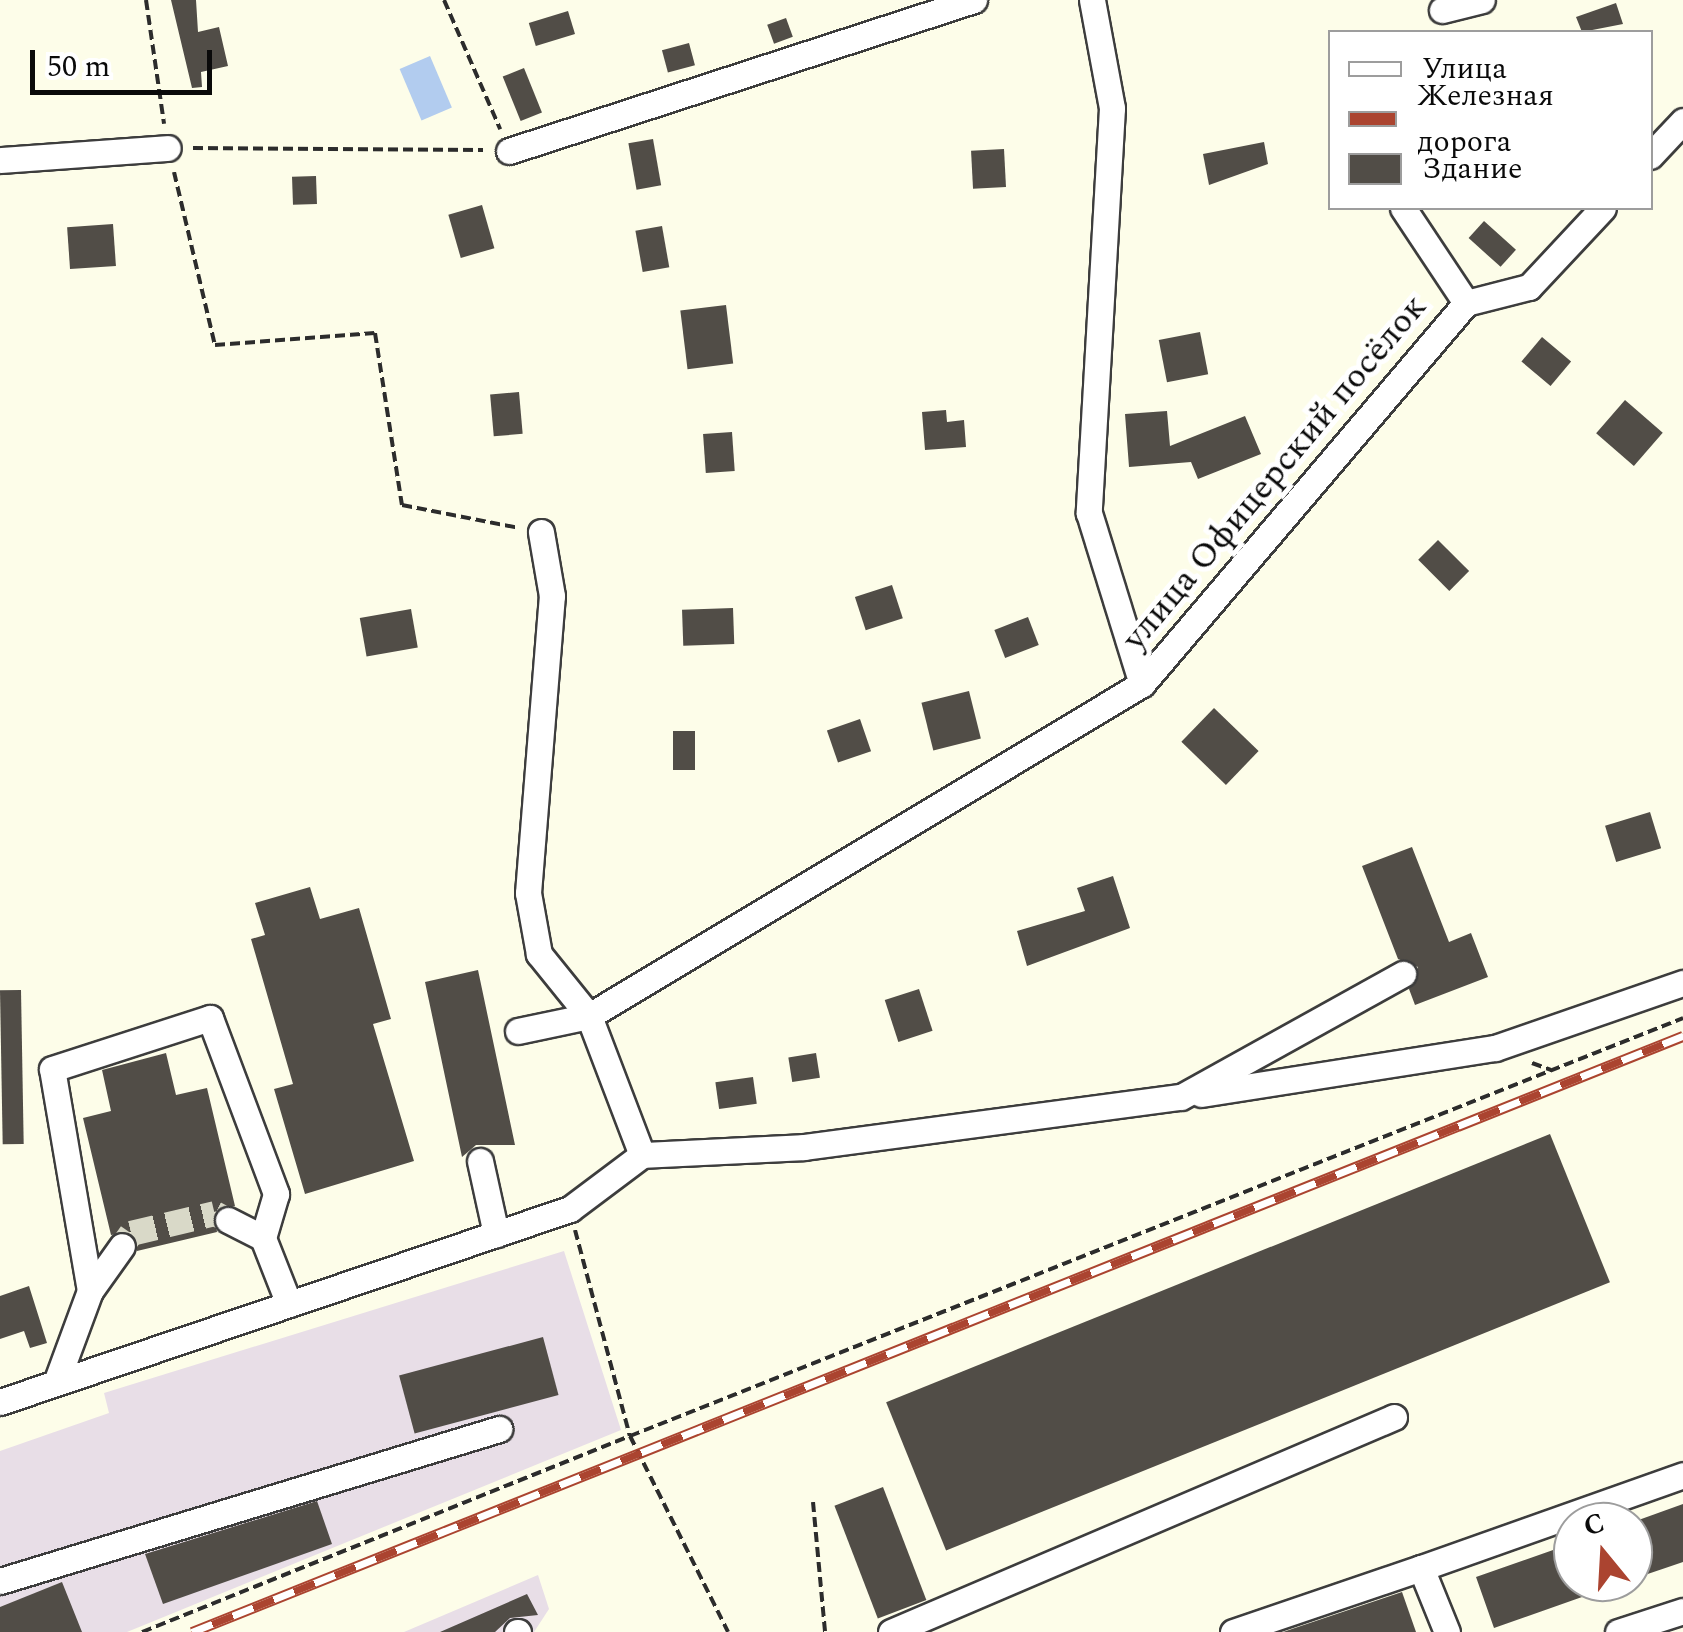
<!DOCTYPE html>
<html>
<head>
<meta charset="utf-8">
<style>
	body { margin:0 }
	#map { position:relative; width:1683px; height:1632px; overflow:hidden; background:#fdfde9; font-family:Spectral,serif }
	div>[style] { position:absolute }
	.industrial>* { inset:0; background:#e8dee7 }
	.water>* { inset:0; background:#b2ccef; transform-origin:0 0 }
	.building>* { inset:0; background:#514d47; transform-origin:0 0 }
	.minor-tunnel>* { height:25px; margin-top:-12.5px; transform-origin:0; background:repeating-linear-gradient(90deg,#d9d9c8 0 25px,transparent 0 37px) }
	.path>* { height:4px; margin-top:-2px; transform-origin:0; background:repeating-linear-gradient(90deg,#2c2c2c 0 10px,transparent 0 15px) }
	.roads { filter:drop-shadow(2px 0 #3d3d3d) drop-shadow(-2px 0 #3d3d3d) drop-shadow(0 2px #3d3d3d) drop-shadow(0 -2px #3d3d3d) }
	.minor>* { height:25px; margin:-12.5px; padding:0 12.5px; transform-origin:12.5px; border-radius:12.5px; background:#fff }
	.rail>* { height:11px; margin-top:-5.5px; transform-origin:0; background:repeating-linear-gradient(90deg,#fff 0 22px,#ab4430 0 44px); box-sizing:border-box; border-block:2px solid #ab4430 }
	span { translate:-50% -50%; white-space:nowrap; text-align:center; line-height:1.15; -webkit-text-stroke:10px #fff; paint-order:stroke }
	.street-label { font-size:35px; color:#0a0a0a }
	.legend { position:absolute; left:1328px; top:30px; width:325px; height:180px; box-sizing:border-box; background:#fff; border:2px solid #9d9d9d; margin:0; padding:12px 18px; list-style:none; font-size:30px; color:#0a0a0a }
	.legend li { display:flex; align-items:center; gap:20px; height:50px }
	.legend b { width:50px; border:2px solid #9d9d9d }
	.north { position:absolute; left:1553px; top:1502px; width:100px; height:100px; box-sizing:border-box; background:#fff; border:2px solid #9d9d9d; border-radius:50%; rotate:342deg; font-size:28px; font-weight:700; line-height:40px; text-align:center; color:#0a0a0a }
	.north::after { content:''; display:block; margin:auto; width:35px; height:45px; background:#ab4430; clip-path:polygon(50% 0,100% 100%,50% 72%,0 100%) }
	.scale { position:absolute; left:30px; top:50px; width:182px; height:45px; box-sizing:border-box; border:5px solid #0a0a0a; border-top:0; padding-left:12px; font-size:30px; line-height:35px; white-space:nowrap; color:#0a0a0a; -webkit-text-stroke:8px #fff; paint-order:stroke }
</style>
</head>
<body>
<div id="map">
	<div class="industrial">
		<div style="clip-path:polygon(564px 1251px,621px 1430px,127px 1632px,0 1632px,0 1451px,109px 1413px,104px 1393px)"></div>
		<div style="clip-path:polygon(538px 1575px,549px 1609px,534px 1632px,404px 1632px)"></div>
	</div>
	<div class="water">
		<div style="left:430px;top:56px;width:56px;height:33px;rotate:67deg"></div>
	</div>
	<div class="building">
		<div style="clip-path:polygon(171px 0,196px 0,198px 32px,219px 27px,228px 66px,201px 72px,202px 87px,192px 88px)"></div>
		<div style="clip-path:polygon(1616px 3px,1623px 24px,1582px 32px,1576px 17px)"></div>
		<div style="left:568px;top:11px;width:24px;height:41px;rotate:73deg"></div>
		<div style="left:786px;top:18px;width:20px;height:20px;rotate:70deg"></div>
		<div style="left:689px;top:43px;width:23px;height:28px;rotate:75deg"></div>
		<div style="left:524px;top:68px;width:48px;height:23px;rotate:68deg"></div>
		<div style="left:653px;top:139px;width:47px;height:25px;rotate:80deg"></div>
		<div style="clip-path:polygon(1264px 142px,1268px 164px,1209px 185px,1203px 154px)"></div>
		<div style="left:1004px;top:149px;width:38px;height:33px;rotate:87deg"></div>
		<div style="left:316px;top:176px;width:28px;height:24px;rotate:88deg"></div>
		<div style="left:482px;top:205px;width:45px;height:35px;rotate:74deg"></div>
		<div style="left:1484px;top:221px;width:43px;height:23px;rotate:42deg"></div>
		<div style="left:113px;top:224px;width:42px;height:46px;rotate:86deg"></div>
		<div style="left:662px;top:226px;width:42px;height:27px;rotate:80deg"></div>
		<div style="left:726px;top:305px;width:59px;height:46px;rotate:83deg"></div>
		<div style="left:1200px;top:332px;width:43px;height:42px;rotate:79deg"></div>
		<div style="left:1542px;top:337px;width:38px;height:32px;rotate:40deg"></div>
		<div style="left:519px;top:392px;width:42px;height:29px;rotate:85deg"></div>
		<div style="left:1625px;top:400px;width:50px;height:44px;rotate:41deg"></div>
		<div style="clip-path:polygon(946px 410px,947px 422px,964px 420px,966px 447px,925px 450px,922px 412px)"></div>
		<div style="clip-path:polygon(1167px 411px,1170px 446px,1245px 416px,1261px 454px,1198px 479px,1191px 462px,1129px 467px,1125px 414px)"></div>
		<div style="left:732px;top:432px;width:39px;height:29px;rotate:86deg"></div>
		<div style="left:1438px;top:540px;width:44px;height:28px;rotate:45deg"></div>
		<div style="left:892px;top:585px;width:35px;height:39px;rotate:72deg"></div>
		<div style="left:733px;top:608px;width:36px;height:51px;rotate:88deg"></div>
		<div style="left:411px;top:609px;width:39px;height:52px;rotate:80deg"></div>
		<div style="left:1028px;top:617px;width:30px;height:36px;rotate:69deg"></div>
		<div style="left:969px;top:691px;width:49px;height:49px;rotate:76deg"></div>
		<div style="left:1214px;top:708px;width:62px;height:47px;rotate:44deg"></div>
		<div style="left:860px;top:719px;width:34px;height:35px;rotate:71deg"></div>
		<div style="left:673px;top:731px;width:22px;height:39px"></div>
		<div style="left:1650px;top:812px;width:38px;height:47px;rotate:73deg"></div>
		<div style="clip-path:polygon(1412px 847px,1449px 942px,1471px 933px,1488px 977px,1415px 1005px,1409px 989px,1418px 967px,1398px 959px,1362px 866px)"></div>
		<div style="clip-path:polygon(1113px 876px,1130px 928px,1027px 966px,1017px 931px,1085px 911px,1077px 888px)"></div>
		<div style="clip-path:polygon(310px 887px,320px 919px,359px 908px,391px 1019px,373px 1024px,414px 1161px,305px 1194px,274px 1089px,293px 1084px,251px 939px,265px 935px,255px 903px)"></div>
		<div style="clip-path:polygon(478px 970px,515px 1145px,476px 1145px,462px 1157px,425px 982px)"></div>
		<div style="left:919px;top:989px;width:44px;height:36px;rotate:72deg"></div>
		<div style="left:21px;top:990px;width:154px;height:21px;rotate:89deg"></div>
		<div style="clip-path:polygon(166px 1053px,176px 1095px,207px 1088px,235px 1206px,214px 1212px,217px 1232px,137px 1251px,131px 1232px,111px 1235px,83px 1118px,111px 1111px,102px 1070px)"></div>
		<div style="left:816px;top:1053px;width:25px;height:28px;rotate:81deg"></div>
		<div style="left:753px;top:1077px;width:27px;height:38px;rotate:82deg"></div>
		<div style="left:1550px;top:1134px;width:160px;height:716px;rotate:68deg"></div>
		<div style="clip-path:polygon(29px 1286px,47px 1343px,30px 1348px,24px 1331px,0 1339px,0 1296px)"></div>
		<div style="left:543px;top:1337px;width:60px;height:149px;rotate:75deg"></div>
		<div style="left:883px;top:1487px;width:121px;height:52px;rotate:69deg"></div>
		<div style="clip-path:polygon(317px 1501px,332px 1544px,163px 1604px,145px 1554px)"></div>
		<div style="clip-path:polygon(1683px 1504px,1683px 1562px,1633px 1579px,1633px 1522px)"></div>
		<div style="clip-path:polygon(1573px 1543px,1573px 1582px,1616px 1585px,1494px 1628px,1476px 1577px)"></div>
		<div style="clip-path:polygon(62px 1582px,82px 1632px,0 1632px,0 1607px)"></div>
		<div style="clip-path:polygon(1402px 1592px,1416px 1632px,1283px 1632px)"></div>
		<div style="clip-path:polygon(527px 1594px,538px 1615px,510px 1618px,495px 1632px,440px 1632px)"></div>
	</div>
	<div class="minor-tunnel">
		<div style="left:122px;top:1246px;width:16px;rotate:-55deg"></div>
		<div style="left:131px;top:1233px;width:86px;rotate:-13.4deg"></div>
		<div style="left:215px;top:1213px;width:15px;rotate:28deg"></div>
	</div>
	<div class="path">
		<div style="left:146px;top:0;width:125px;rotate:81.7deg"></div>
		<div style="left:444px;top:0;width:141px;rotate:66.5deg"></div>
		<div style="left:193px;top:148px;width:290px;rotate:0.4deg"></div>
		<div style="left:174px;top:172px;width:178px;rotate:76.7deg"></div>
		<div style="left:215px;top:345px;width:160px;rotate:-4.3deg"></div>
		<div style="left:375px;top:333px;width:174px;rotate:81.1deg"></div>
		<div style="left:402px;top:505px;width:119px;rotate:11.1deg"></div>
		<div style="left:1532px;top:1063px;width:20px;rotate:20deg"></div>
		<div style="left:575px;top:1230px;width:213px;rotate:75.1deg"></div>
		<div style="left:630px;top:1436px;width:1133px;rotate:-21.65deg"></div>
		<div style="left:813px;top:1502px;width:131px;rotate:84.7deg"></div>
		<div style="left:142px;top:1632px;width:526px;rotate:-21.88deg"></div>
		<div style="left:630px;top:1436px;width:219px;rotate:63.4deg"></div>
	</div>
	<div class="roads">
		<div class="minor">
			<div style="left:1092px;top:0;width:110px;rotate:79.5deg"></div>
			<div style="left:1112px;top:108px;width:406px;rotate:93.3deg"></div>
			<div style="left:1089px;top:513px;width:179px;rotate:72.8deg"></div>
			<div style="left:1442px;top:10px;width:41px;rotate:-14deg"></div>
			<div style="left:509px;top:151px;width:489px;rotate:-18deg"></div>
			<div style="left:1650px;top:156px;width:48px;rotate:-46.7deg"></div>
			<div style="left:0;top:160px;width:168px;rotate:-4.1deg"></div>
			<div style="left:1403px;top:208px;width:114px;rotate:56.4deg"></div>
			<div style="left:518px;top:1031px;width:73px;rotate:-11.9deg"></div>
			<div style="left:589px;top:1016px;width:645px;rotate:-30.98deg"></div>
			<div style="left:1142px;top:684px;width:500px;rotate:-49.62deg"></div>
			<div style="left:1466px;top:303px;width:65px;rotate:-14.3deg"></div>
			<div style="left:1529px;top:287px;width:108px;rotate:-46.9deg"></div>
			<div style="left:1201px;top:1094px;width:298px;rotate:-8.9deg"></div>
			<div style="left:1495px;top:1048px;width:199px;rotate:-19.1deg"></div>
			<div style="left:642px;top:1155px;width:162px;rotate:-2.8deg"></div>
			<div style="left:804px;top:1147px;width:380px;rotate:-7.6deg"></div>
			<div style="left:1181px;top:1097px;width:254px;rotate:-29deg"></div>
			<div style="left:480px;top:1161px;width:75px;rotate:77.6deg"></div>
			<div style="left:228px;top:1220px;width:39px;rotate:27deg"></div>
			<div style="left:90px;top:1291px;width:55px;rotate:-54.6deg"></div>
			<div style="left:57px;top:1380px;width:95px;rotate:-69.7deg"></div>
			<div style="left:90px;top:1291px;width:225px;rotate:-99.7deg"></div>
			<div style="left:52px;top:1069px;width:166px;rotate:-17.9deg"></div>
			<div style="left:210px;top:1018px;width:188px;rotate:69.4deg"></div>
			<div style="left:276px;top:1194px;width:46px;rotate:106.5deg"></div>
			<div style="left:263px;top:1238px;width:71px;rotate:68.5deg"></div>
			<div style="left:0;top:1402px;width:602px;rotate:-18.71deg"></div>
			<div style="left:570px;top:1209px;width:90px;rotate:-36.9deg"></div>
			<div style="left:642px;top:1155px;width:149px;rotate:-110.9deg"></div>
			<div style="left:589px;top:1016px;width:80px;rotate:-128.9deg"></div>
			<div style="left:539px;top:954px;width:62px;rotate:-100.2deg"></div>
			<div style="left:528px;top:893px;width:298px;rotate:-85.4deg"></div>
			<div style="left:552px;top:596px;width:65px;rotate:-99.8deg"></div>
			<div style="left:1421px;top:1568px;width:278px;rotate:-19.5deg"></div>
			<div style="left:0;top:1581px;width:522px;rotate:-16.94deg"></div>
			<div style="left:517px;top:1632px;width:1px"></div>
			<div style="left:891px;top:1632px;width:547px;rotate:-23.14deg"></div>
			<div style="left:1233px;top:1632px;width:199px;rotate:-18.8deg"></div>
			<div style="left:1421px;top:1568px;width:69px;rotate:67.9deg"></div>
			<div style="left:1618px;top:1632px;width:68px;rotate:-17.9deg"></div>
		</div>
	</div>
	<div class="rail">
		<div style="left:192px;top:1632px;width:1606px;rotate:-21.79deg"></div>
	</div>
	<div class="street-label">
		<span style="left:1275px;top:473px;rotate:-50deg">улица Офицерский посёлок</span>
	</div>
	<ul class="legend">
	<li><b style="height:12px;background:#fff"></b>Улица</li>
	<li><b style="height:12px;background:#ab4430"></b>Железная дорога</li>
	<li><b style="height:28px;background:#514d47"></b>Здание</li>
	</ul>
	<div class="north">С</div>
	<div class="scale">50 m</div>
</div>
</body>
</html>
